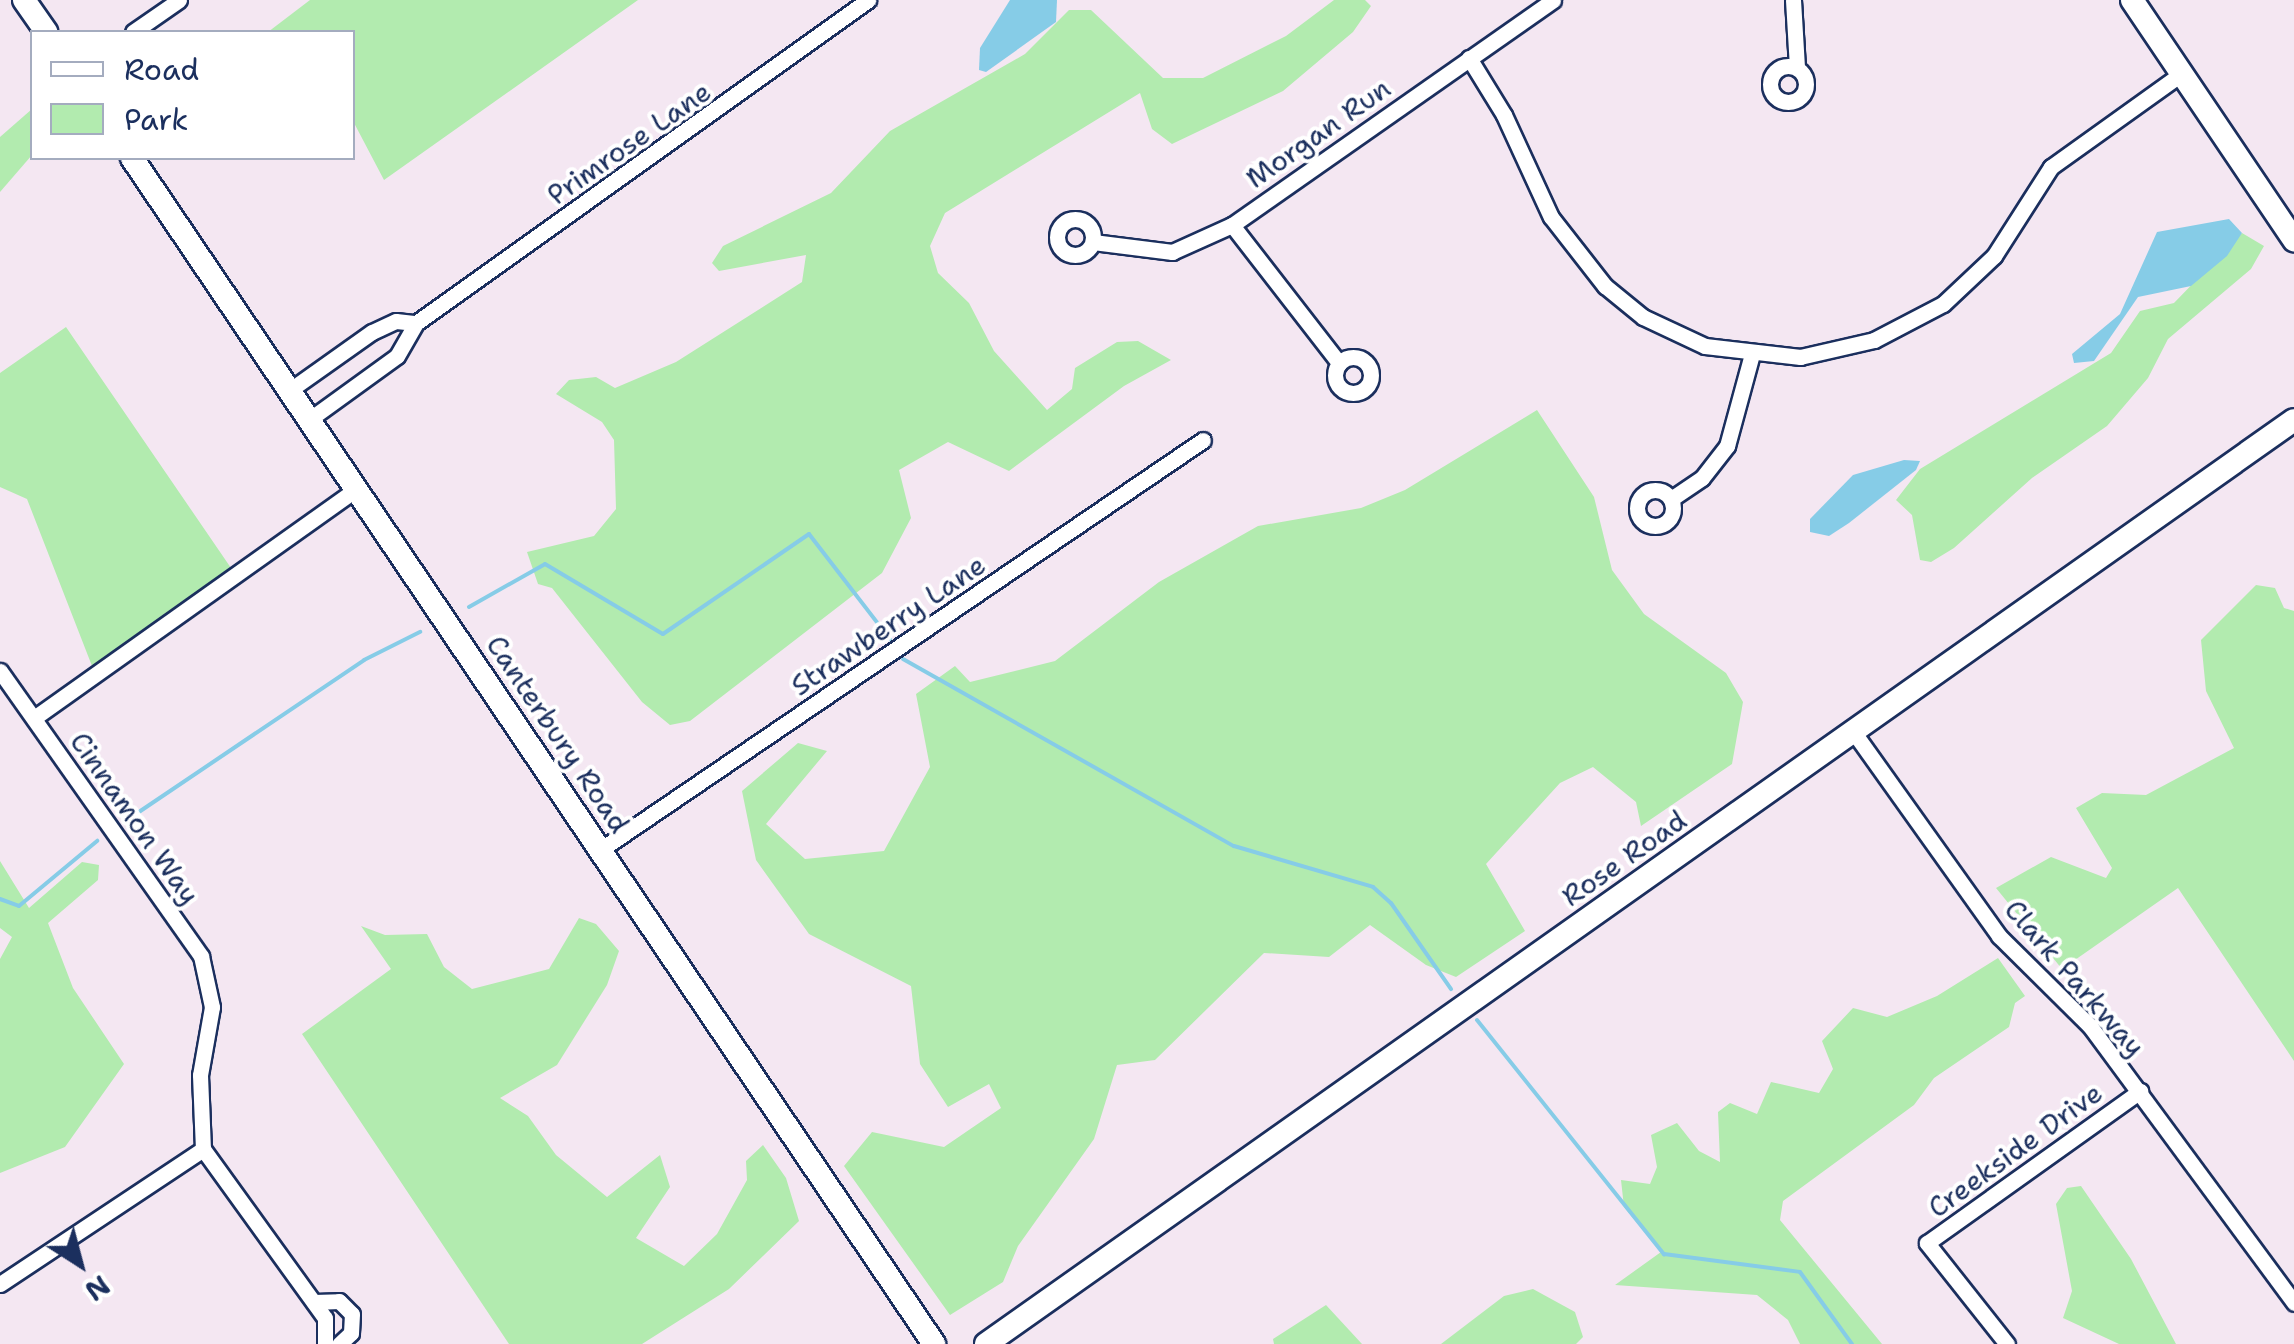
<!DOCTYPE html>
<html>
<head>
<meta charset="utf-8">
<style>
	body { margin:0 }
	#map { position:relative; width:2294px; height:1344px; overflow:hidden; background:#f4e7f2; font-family:"Shantell Sans",sans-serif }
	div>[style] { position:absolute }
	.green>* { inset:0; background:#b2ebaf }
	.water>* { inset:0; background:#86cce7 }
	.stream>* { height:4px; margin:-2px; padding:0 2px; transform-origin:2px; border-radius:2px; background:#86cce7 }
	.roads { filter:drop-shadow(2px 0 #1b2f5e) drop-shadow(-2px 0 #1b2f5e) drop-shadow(0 2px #1b2f5e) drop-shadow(0 -2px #1b2f5e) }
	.street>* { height:15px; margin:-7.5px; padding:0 7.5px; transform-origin:7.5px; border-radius:7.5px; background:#fff }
	.street>.ring { margin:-7.5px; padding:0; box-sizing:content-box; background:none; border:15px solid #fff; border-radius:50% }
	.secondary>* { height:22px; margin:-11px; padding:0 11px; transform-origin:11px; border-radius:11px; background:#fff }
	span { translate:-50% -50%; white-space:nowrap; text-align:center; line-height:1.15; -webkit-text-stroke:8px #fff; paint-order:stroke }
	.street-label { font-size:28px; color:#1b2f5e }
	.legend { position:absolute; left:30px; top:30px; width:325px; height:130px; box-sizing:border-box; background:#fff; border:2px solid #a4acbf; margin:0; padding:12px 18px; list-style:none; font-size:30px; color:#1b2f5e }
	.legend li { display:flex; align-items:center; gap:20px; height:50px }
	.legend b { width:50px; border:2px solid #a4acbf }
	.north { position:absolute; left:30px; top:1214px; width:100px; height:100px; -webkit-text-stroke:8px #fff; paint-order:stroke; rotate:144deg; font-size:28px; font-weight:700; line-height:40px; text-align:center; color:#1b2f5e }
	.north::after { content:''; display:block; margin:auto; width:35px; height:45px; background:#1b2f5e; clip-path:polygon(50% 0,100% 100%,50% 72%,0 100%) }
</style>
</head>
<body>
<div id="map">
	<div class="green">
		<div style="clip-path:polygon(310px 0,638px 0,384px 180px,353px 121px,352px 32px,268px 32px)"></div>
		<div style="clip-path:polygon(1334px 0,1365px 0,1371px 6px,1353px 32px,1283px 91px,1172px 144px,1152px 129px,1140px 93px,945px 213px,930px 246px,938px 273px,969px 303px,994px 351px,1047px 410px,1072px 389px,1075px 368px,1117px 342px,1138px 341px,1171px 360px,1124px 386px,1009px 471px,948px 442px,899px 470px,911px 518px,882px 573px,690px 721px,670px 725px,642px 702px,552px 588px,538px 584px,527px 552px,594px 536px,616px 509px,614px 440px,602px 422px,556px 394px,569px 380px,596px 377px,615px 388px,676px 362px,802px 282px,806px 255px,719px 271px,712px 263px,723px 246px,831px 193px,890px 131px,1025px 54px,1069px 10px,1091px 10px,1163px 78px,1203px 78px,1286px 36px)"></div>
		<div style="clip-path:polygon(32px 109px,32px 155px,0 192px,0 137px)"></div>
		<div style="clip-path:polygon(2242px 233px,2264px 246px,2251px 269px,2168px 339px,2148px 378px,2107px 426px,2032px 478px,1954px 548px,1931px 562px,1920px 560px,1912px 515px,1896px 500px,1920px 469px,2111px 353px,2140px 311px,2174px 303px)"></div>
		<div style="clip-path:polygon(66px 327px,231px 568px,92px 666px,27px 499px,0 487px,0 373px)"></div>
		<div style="clip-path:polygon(1537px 410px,1594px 497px,1612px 570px,1644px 614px,1726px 673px,1743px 702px,1732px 764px,1641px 826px,1636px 802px,1593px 767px,1560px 783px,1486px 864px,1525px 931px,1456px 977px,1426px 965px,1370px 925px,1329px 957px,1264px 953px,1155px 1060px,1117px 1065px,1094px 1139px,1018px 1246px,1003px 1282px,950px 1315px,844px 1166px,872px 1132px,944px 1147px,1001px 1108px,989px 1084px,948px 1107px,920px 1064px,911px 986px,809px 934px,756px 860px,742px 791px,798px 743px,827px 751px,766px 824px,805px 859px,884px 851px,930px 767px,916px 694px,955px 666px,970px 682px,1055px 661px,1159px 582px,1258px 526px,1361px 508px,1405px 490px)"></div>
		<div style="clip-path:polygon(2256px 585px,2275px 588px,2284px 608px,2294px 611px,2294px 1061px,2178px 888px,2062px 969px,1996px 888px,2051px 857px,2106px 878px,2112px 868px,2076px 808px,2102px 793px,2146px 795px,2234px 748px,2206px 691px,2201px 640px)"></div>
		<div style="clip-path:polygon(0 861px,29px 908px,82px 862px,99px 865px,98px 880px,48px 923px,73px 988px,124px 1064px,65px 1147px,0 1173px,0 959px,12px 937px,0 928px)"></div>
		<div style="clip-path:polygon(579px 918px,596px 924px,619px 951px,607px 985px,557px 1065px,500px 1098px,528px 1116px,556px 1155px,607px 1197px,660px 1155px,670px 1187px,636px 1238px,684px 1266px,717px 1234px,747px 1180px,746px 1161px,763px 1145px,786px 1178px,799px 1221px,729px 1289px,642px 1344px,509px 1344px,302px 1034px,391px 969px,361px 926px,385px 935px,427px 934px,444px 967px,472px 989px,549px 969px)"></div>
		<div style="clip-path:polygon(1998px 958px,2025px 996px,2015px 1003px,2009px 1027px,1934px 1078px,1914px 1105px,1783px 1201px,1780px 1220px,1882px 1344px,1800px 1344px,1788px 1320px,1757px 1295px,1615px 1285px,1661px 1252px,1624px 1207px,1621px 1180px,1650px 1184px,1657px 1167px,1651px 1135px,1677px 1123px,1699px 1151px,1720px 1162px,1718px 1112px,1730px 1103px,1757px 1114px,1771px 1082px,1819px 1093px,1833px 1069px,1822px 1041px,1853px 1008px,1887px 1017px,1937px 996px)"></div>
		<div style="clip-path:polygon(2081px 1186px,2131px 1259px,2176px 1344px,2119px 1344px,2063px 1318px,2072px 1291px,2056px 1204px,2067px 1188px)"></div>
		<div style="clip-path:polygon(1533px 1289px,1575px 1312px,1583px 1337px,1576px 1344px,1441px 1344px,1504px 1296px)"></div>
		<div style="clip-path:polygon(1326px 1305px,1362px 1344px,1274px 1344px,1273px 1339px)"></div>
	</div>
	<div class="water">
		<div style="clip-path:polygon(1010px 0,1057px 0,1056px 22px,986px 72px,979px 70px,980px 48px)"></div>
		<div style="clip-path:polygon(2229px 219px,2242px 233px,2227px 256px,2191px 286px,2138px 297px,2094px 361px,2074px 363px,2072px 354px,2120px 314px,2157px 232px)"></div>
		<div style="clip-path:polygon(1904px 460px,1920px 461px,1916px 470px,1849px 523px,1829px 536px,1810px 532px,1810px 519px,1853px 475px)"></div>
	</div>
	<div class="stream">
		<div style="left:469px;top:607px;width:87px;rotate:-29.5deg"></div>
		<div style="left:545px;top:564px;width:137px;rotate:30.7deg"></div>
		<div style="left:663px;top:634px;width:177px;rotate:-34.4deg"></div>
		<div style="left:809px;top:534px;width:133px;rotate:52.4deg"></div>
		<div style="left:903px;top:659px;width:380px;rotate:29.5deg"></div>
		<div style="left:1234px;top:846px;width:145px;rotate:16.4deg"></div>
		<div style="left:1373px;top:887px;width:24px;rotate:42deg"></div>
		<div style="left:1391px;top:903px;width:105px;rotate:55.1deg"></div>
		<div style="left:130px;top:818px;width:282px;rotate:-34deg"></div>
		<div style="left:364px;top:660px;width:63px;rotate:-26.6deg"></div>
		<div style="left:0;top:899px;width:20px;rotate:20deg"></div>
		<div style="left:19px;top:906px;width:102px;rotate:-39.8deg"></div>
		<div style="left:1477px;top:1020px;width:300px;rotate:51.4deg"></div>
		<div style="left:1664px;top:1254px;width:137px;rotate:7.5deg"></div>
		<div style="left:1800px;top:1272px;width:89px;rotate:54.2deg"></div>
	</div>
	<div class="roads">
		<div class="street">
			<div style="left:1793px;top:0;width:68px;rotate:86.6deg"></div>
			<div style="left:133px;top:32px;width:56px;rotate:-34.8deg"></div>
			<div style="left:1469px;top:58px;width:67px;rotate:58.4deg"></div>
			<div style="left:1504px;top:115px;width:112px;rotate:65.3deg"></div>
			<div style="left:1551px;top:217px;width:88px;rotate:52deg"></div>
			<div style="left:1605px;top:286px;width:49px;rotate:39.2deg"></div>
			<div style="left:1643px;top:317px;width:68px;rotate:25.1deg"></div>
			<div style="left:1705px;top:346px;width:96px;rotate:6.6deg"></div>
			<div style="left:1800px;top:357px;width:76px;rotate:-12.9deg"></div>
			<div style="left:1874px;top:340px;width:78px;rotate:-27.6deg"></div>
			<div style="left:1943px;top:304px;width:70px;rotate:-43.3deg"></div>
			<div style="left:1994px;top:256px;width:106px;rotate:-57.4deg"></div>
			<div style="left:2051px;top:167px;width:160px;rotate:-35.6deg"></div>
			<div class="ring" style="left:1770px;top:66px;width:21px;height:21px"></div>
			<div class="ring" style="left:1057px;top:219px;width:21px;height:21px"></div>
			<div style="left:1232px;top:225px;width:175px;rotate:52.2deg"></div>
			<div style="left:1093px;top:242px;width:80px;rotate:7.2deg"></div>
			<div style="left:1172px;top:252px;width:66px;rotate:-24.2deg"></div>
			<div style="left:1232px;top:225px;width:392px;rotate:-35deg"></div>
			<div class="ring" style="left:1335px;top:357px;width:21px;height:21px"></div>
			<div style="left:290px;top:390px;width:100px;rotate:-35.3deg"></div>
			<div style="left:372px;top:332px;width:26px;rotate:-25deg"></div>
			<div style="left:396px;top:321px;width:20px;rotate:6deg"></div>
			<div style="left:310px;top:419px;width:107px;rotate:-35.9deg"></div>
			<div style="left:397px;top:356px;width:38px;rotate:-60deg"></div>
			<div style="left:416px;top:323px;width:556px;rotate:-35.55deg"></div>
			<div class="ring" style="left:1637px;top:490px;width:21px;height:21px"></div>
			<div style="left:1671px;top:499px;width:37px;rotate:-34deg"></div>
			<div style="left:1702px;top:478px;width:41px;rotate:-52deg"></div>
			<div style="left:1727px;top:446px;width:95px;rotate:-74.8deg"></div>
			<div style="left:0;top:671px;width:349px;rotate:54.8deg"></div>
			<div style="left:201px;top:956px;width:52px;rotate:77.8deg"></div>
			<div style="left:212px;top:1007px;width:69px;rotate:100deg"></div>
			<div style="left:200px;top:1075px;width:74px;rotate:87.7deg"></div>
			<div style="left:203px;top:1149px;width:208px;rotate:54.2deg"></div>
			<div style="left:325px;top:1318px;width:26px;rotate:90deg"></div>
			<div style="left:34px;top:718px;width:395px;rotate:-35.4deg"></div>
			<div style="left:1855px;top:734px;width:248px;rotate:54.5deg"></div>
			<div style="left:1999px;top:936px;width:128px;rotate:44.7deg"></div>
			<div style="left:2090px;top:1026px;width:344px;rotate:53.6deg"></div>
			<div style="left:600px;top:850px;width:729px;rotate:-34.21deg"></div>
			<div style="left:0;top:1284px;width:244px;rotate:-33.6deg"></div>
			<div style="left:314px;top:1302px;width:25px;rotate:-2deg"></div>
			<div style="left:339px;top:1301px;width:18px;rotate:45deg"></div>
			<div style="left:352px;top:1314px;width:19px;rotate:93deg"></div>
			<div style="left:351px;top:1333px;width:16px;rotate:137deg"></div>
			<div style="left:2007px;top:1344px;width:129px;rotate:-128.4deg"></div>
			<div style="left:1927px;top:1243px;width:262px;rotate:-35.5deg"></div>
		</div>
		<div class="secondary">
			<div style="left:24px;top:0;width:39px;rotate:55deg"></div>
			<div style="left:2132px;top:0;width:290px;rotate:56deg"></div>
			<div style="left:132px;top:158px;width:1432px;rotate:55.93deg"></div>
			<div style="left:986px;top:1344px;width:1601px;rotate:-35.24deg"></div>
		</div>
	</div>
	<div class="street-label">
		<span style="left:1318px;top:133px;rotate:-35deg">Morgan Run</span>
		<span style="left:629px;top:143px;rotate:-35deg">Primrose Lane</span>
		<span style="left:888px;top:625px;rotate:-34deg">Strawberry Lane</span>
		<span style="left:558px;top:734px;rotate:56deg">Canterbury Road</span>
		<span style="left:135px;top:818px;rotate:55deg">Cinnamon Way</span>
		<span style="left:1624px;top:858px;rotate:-35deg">Rose Road</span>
		<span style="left:2075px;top:978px;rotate:49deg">Clark Parkway</span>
		<span style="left:2015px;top:1150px;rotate:-36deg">Creekside Drive</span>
	</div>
	<ul class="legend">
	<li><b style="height:12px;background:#fff"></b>Road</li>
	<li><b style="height:28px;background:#b2ebaf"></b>Park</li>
	</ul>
	<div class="north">N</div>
</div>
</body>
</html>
